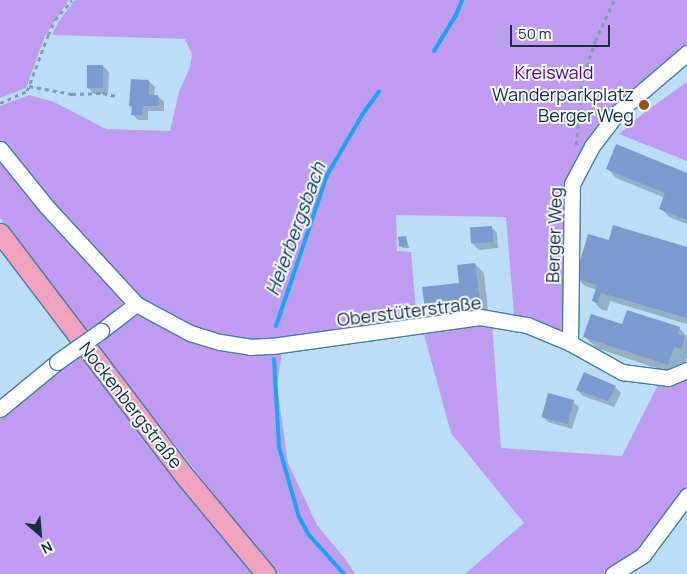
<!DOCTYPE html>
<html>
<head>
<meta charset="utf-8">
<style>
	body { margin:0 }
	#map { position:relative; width:687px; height:574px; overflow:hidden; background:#bbddf7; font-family:Manrope,sans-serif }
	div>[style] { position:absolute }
	.green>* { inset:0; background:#be9df1 }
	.shadow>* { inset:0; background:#0003 }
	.stream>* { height:4px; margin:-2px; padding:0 2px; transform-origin:2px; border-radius:2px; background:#17a5f4 }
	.building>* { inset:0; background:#7c9ace; transform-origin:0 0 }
	.path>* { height:2.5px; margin-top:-1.25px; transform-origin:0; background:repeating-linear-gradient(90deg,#7f9db3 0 4px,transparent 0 8px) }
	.roads { filter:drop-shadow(1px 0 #477da5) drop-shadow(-1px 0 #477da5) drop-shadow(0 1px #477da5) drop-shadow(0 -1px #477da5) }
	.minor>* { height:15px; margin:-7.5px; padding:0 7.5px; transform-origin:7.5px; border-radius:7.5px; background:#fff }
	.major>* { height:19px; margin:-9.5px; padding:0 9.5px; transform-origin:9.5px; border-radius:9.5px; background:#f1a3bd }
	.bridges { filter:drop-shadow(1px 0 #477da5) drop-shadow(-1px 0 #477da5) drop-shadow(0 1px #477da5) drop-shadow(0 -1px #477da5) }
	.minor-bridge>* { height:15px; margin:-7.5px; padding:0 7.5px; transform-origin:7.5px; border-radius:7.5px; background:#fff }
	.dots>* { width:14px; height:14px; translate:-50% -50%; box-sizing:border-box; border:2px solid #f4fafe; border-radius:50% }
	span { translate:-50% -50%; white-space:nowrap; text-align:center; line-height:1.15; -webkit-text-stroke:4px #f4fafe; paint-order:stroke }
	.park-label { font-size:18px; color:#53078e }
	.poi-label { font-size:18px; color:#182f40 }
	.right { translate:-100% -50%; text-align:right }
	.street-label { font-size:18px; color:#182f40 }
	.water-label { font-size:19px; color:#023857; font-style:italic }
	.north { position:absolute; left:15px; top:509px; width:50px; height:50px; -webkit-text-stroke:4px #f4fafe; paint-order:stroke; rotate:153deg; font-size:14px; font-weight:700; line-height:20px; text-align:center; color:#182f40 }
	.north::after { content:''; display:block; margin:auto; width:18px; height:22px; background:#182f40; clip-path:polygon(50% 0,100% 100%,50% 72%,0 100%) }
	.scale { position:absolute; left:510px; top:25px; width:100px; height:22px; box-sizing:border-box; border:2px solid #182f40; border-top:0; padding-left:6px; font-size:15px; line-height:18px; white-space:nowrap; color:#182f40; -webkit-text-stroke:4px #f4fafe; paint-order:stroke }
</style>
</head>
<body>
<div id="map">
	<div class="green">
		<div style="clip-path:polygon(0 0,69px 0,45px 36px,26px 88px,0 98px)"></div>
		<div style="clip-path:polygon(75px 0,687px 0,687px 53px,615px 112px,568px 184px,567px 336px,514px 315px,506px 217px,396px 215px,397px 251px,411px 252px,417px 323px,270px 343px,212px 335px,164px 313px,137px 295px,102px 261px,0 140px,0 106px,29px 95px,54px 102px,106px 129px,170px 131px,179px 92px,190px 67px,192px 54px,185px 39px,52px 35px,58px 22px)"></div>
		<div style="clip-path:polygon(687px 82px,687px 161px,619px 134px,645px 112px)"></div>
		<div style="clip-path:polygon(0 158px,123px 303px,88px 334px,0 218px)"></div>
		<div style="clip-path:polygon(140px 313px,282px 351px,277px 386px,288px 463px,317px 525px,346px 560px,355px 574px,279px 574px,247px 536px,95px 344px)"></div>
		<div style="clip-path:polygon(492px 323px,501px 448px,622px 456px,660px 381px,687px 374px,687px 490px,641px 553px,608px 574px,465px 574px,524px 523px,451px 433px,423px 331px)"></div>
		<div style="clip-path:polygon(79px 355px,256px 574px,0 574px,0 408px,25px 396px)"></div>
	</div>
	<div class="shadow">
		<div style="clip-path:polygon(103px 66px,109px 72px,108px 94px,94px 94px,88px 88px)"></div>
		<div style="clip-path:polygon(149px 81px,155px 87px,154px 96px,158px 96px,164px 102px,164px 111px,148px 111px,148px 120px,138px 120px,132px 114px,133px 109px,130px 106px)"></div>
		<div style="clip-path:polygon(608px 169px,687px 175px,687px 224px,669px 217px,661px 208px,665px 198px,616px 178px)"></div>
		<div style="clip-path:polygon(491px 227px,497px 233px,498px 248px,479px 250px,473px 244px)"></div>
		<div style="clip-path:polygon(406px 237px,409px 248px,403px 248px,400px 246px)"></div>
		<div style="clip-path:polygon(610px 241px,687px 248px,687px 324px,610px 301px,607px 311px,602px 310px,593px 301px,597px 290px,585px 286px,576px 278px)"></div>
		<div style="clip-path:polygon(475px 264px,484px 273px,488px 311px,435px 317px,426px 308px,460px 284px)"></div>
		<div style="clip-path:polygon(679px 328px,687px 336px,687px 358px,680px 376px,596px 348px,585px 337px)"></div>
		<div style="clip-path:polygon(615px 387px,621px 393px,614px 407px,583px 396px,577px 390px)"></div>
		<div style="clip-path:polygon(573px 402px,579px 407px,572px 429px,548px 422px,542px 416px)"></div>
	</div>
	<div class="stream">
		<div style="left:434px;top:51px;width:42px;rotate:-58.6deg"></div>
		<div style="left:456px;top:15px;width:16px;rotate:-68deg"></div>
		<div style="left:276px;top:326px;width:159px;rotate:-71.3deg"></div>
		<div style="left:327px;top:175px;width:69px;rotate:-59.7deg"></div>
		<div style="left:362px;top:115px;width:29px;rotate:-54deg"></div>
		<div style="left:274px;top:359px;width:88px;rotate:86.7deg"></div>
		<div style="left:279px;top:447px;width:73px;rotate:74.1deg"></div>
		<div style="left:299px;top:517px;width:21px;rotate:61deg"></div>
		<div style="left:309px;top:535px;width:52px;rotate:48.1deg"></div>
	</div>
	<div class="building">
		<div style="left:87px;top:65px;width:16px;height:23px"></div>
		<div style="clip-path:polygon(131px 79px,149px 80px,149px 95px,158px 95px,159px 106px,143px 106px,142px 115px,131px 115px,132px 106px,129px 106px)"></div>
		<div style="clip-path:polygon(616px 144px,687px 173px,687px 220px,659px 209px,665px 193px,606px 169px)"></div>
		<div style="clip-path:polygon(613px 225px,687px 247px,687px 318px,601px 293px,598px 303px,592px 301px,597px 285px,575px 278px,588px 234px,609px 240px)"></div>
		<div style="left:492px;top:226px;width:16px;height:22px;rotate:86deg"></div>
		<div style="left:406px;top:236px;width:10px;height:8px;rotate:84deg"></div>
		<div style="clip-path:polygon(475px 263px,480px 302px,425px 309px,422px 287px,459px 283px,457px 265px)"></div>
		<div style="clip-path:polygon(627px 310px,680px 327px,678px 334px,685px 336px,681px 349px,674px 347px,668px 365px,583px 337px,591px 314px,622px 324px)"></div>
		<div style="clip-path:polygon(584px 372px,616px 386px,608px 401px,576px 390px)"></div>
		<div style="left:548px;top:393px;width:27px;height:25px;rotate:15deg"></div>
	</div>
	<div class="path">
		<div style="left:29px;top:86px;width:44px;rotate:10.5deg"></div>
		<div style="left:72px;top:94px;width:31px;rotate:-2deg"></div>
		<div style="left:103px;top:93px;width:13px;rotate:13deg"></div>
		<div style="left:0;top:103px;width:30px;rotate:-24deg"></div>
		<div style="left:27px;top:91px;width:60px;rotate:-69.4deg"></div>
		<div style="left:48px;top:35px;width:17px;rotate:-65deg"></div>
		<div style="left:55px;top:20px;width:26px;rotate:-50deg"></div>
		<div style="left:576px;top:145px;width:63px;rotate:-84.6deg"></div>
		<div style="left:582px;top:82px;width:43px;rotate:-72.4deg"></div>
		<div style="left:595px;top:41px;width:45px;rotate:-65.1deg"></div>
	</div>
	<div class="roads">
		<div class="minor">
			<div style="left:0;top:149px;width:73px;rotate:51.1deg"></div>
			<div style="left:46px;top:206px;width:133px;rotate:47.4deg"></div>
			<div style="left:136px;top:304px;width:61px;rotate:28.2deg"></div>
			<div style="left:190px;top:333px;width:31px;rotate:17deg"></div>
			<div style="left:220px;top:342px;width:30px;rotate:9deg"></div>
			<div style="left:250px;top:347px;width:22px;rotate:-3deg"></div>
			<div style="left:272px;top:346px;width:210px;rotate:-7.9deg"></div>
			<div style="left:480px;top:317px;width:48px;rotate:9.7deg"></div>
			<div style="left:527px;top:325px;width:47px;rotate:22.7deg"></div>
			<div style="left:570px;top:343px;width:60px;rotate:29.1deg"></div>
			<div style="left:622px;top:372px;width:46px;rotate:7.4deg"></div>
			<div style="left:668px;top:378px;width:21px;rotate:-23deg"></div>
			<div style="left:101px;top:331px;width:44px;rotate:-37.6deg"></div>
			<div style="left:570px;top:343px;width:159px;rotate:-89.3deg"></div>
			<div style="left:572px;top:184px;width:43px;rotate:-62.2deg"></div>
			<div style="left:592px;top:146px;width:43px;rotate:-52.6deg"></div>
			<div style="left:618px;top:112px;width:91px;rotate:-40.5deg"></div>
			<div style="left:0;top:409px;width:74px;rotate:-39.5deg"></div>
			<div style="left:613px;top:574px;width:36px;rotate:-32deg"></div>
			<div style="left:643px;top:555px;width:74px;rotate:-53.3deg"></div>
		</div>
		<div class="major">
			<div style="left:0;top:233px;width:309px;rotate:52.8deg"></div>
			<div style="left:187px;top:479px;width:124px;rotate:50.3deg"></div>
		</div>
	</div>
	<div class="bridges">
		<div class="minor-bridge">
			<div style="left:57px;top:362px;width:54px;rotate:-35.2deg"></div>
		</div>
	</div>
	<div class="dots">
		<div style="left:644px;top:105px;background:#915516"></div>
	</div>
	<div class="park-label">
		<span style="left:554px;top:72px">Kreiswald</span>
	</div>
	<div class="poi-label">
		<span class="right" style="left:634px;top:105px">Wanderparkplatz<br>Berger Weg</span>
	</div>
	<div class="street-label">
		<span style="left:554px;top:235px;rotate:-88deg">Berger Weg</span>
		<span style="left:409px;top:311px;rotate:-7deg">Oberstüterstraße</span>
		<span style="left:131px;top:405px;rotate:52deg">Nockenbergstraße</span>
	</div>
	<div class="water-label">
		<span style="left:296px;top:229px;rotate:-70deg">Heierbergsbach</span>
	</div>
	<div class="north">N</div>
	<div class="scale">50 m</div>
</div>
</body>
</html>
